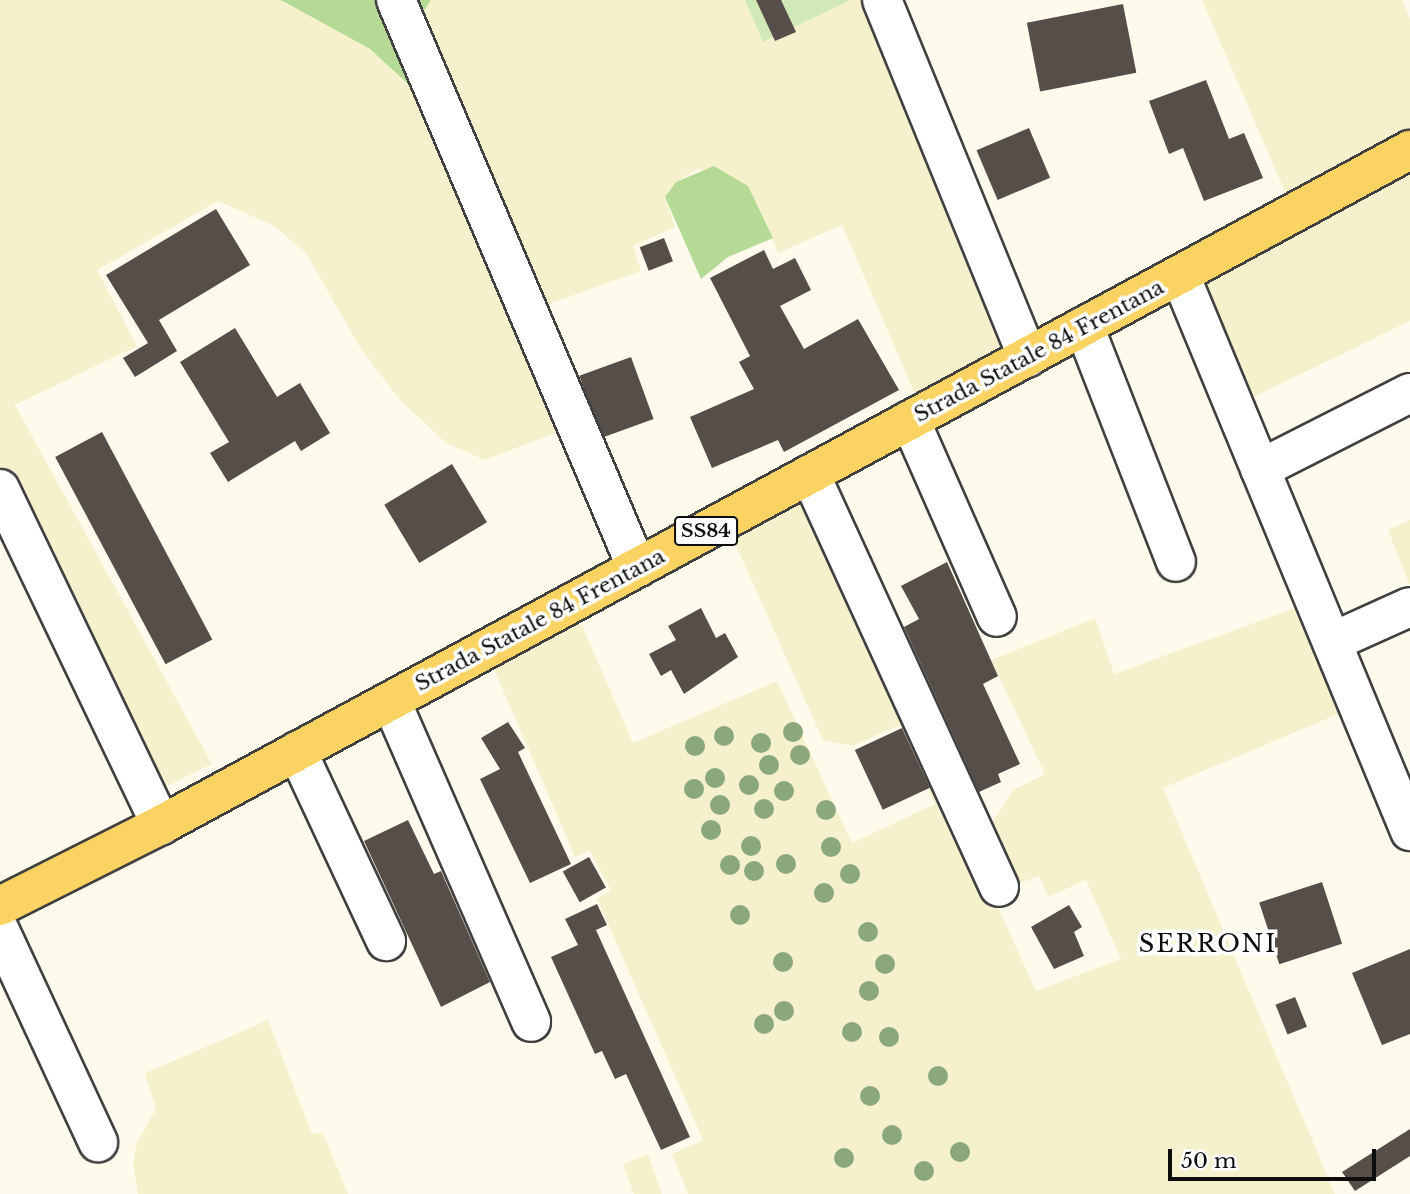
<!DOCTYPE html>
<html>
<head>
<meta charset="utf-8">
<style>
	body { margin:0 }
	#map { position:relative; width:1410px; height:1194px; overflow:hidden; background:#fffbec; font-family:"Libre Baskerville",serif }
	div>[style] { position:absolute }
	.farmland>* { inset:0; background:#f5f1cd }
	.green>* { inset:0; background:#d1e9b6 }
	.forest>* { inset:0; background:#b5da95 }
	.building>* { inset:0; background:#554e49; transform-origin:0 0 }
	.roads { filter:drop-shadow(2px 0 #404040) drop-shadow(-2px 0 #404040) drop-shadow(0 2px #404040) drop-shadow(0 -2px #404040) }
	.minor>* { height:38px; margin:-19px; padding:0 19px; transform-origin:19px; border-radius:19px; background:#fff }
	.major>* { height:38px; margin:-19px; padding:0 19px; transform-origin:19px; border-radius:19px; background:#fad362 }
	.trees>* { width:20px; height:20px; margin:-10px; border-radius:50%; background:#8ba87a }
	span { translate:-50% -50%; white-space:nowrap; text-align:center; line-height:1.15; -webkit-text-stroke:7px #fff; paint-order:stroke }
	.shield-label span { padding:2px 5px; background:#fff; border:2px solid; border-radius:5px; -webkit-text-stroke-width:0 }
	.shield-label { font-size:19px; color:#0d0d0d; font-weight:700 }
	.street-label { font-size:21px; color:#0d0d0d }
	.quarter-label { font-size:24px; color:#0d0d0d; letter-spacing:2px }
	.scale { position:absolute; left:1168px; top:1149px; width:208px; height:32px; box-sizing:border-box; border:4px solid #0d0d0d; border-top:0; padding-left:9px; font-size:21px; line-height:24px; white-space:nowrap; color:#0d0d0d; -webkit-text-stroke:5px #fff; paint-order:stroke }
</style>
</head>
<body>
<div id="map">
	<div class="farmland">
		<div style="clip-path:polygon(0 0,281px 0,370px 49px,431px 105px,565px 429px,485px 460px,446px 443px,401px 401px,361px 349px,306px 253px,274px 226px,218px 201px,97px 270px,137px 346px,15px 405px,212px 764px,155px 792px,0 465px)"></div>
		<div style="clip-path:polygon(431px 0,745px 0,763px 42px,851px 0,876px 0,1016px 349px,918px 401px,842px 225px,778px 253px,766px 222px,699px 168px,676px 182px,665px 197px,675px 227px,633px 246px,641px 271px,535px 309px,417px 26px)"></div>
		<div style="clip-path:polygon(1202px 0,1402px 0,1410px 19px,1410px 133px,1289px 201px)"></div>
		<div style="clip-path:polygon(1410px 167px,1410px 321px,1245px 401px,1195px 283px)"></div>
		<div style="clip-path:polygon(810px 493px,1036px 991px,1121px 959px,1086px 880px,1048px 897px,1039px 876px,1005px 889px,984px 836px,1013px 790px,1045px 774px,991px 660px,1095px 618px,1114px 674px,1301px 606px,1350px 709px,1163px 788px,1335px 1194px,688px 1194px,672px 1154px,703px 1140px,597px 899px,611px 890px,589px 850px,575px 857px,494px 669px,581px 623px,633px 743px,777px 681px,852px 843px,935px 804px,900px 725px,852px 746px,823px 740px,733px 539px)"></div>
		<div style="clip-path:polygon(1410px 520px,1410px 586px,1388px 530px)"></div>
		<div style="clip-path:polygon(268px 1020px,312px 1134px,323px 1133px,348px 1194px,138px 1194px,133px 1164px,137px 1142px,156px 1109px,145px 1073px)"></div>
		<div style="clip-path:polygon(648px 1154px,662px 1194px,634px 1194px,623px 1164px)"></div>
	</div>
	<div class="green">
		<div style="clip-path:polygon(745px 0,851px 0,763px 42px)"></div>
	</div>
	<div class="forest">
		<div style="clip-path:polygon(281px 0,431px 0,405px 41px,431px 105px,370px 49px)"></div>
		<div style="clip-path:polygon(714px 166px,748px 186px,773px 238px,728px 257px,701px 279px,665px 197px,676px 182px)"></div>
	</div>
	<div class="building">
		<div style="clip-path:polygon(756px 0,781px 0,796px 32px,775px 41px)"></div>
		<div style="left:1123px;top:4px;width:70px;height:98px;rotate:79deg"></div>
		<div style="clip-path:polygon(1206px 80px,1229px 139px,1244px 133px,1263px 178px,1204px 201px,1183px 148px,1169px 154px,1149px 101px)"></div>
		<div style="left:1029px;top:128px;width:54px;height:57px;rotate:67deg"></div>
		<div style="clip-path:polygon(216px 209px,250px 265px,159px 320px,177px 351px,135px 377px,123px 358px,148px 343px,106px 275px)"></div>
		<div style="left:664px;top:238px;width:25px;height:26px;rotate:69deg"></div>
		<div style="clip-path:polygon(764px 250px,773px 269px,795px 258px,811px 290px,780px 306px,804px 349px,858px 319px,899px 390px,784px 452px,778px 440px,712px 468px,690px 417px,754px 389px,739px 362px,750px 356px,710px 278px)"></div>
		<div style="clip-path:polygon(235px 328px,277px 397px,300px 383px,330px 433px,301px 451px,295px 441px,228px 482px,210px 453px,229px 442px,180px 362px)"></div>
		<div style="left:631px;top:357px;width:66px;height:55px;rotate:70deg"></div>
		<div style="left:102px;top:432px;width:235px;height:53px;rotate:62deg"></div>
		<div style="left:452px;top:464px;width:68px;height:79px;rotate:59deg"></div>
		<div style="clip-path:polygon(947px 562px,998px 676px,983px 684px,1020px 764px,998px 774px,1001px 782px,979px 792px,904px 627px,919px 619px,901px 586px)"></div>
		<div style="clip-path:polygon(701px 608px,716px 638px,725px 633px,738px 657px,684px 694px,671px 670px,661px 676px,649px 654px,676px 640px,668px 626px)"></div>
		<div style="clip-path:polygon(508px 722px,525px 748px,518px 752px,571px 864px,530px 883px,480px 779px,500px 769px,481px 738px)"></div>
		<div style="left:902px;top:728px;width:66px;height:52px;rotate:65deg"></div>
		<div style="clip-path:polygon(408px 820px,434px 874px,441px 871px,490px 982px,441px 1007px,364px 841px)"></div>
		<div style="left:589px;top:857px;width:35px;height:30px;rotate:61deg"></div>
		<div style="left:1322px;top:882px;width:65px;height:66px;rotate:72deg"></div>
		<div style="clip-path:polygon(597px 904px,607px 925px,596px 930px,690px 1137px,661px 1150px,626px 1074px,615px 1079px,602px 1051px,595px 1054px,551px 957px,578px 945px,565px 919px)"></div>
		<div style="clip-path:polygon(1069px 905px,1082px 927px,1074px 932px,1084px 956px,1054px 969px,1031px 927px)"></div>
		<div style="clip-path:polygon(1410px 949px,1410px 1034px,1382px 1045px,1352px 973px)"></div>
		<div style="left:1295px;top:997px;width:32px;height:21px;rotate:68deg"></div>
		<div style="clip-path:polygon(1410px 1129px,1410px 1156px,1355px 1191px,1342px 1172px)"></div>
	</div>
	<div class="roads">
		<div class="minor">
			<div style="left:396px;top:0;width:617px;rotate:67.01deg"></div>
			<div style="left:882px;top:0;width:386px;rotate:67.8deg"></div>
			<div style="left:1180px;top:275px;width:602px;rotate:67.53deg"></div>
			<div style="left:1084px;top:326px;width:253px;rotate:68.7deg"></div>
			<div style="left:910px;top:420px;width:215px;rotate:66.2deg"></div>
			<div style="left:1260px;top:469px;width:168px;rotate:-26.9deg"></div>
			<div style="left:810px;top:474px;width:454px;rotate:65.4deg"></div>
			<div style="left:0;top:489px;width:373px;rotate:64.4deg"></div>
			<div style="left:1332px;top:642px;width:85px;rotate:-24.2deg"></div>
			<div style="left:391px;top:701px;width:350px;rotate:66.4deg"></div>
			<div style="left:297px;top:751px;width:210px;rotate:64.9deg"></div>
			<div style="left:0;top:931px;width:233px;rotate:65.1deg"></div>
		</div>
		<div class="major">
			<div style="left:0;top:906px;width:180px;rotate:-26.7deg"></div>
			<div style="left:161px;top:825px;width:1420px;rotate:-28.39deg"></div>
		</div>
	</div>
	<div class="trees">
		<div style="left:793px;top:732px"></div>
		<div style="left:724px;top:736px"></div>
		<div style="left:761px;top:743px"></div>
		<div style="left:695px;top:746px"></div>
		<div style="left:800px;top:755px"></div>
		<div style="left:769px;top:765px"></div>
		<div style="left:715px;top:778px"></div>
		<div style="left:749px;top:785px"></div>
		<div style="left:694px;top:789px"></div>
		<div style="left:784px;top:791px"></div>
		<div style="left:720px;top:805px"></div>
		<div style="left:764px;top:809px"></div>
		<div style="left:826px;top:810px"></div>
		<div style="left:711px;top:830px"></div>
		<div style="left:751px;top:846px"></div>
		<div style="left:831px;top:847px"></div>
		<div style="left:786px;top:864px"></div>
		<div style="left:730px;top:865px"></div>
		<div style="left:754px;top:871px"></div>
		<div style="left:850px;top:874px"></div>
		<div style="left:824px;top:893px"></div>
		<div style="left:740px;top:915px"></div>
		<div style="left:868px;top:932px"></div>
		<div style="left:783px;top:962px"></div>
		<div style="left:885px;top:964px"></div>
		<div style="left:869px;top:991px"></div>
		<div style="left:784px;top:1011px"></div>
		<div style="left:764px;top:1024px"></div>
		<div style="left:852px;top:1032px"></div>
		<div style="left:889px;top:1037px"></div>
		<div style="left:938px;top:1076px"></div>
		<div style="left:870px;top:1096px"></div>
		<div style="left:892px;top:1135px"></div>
		<div style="left:960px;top:1152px"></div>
		<div style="left:844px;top:1158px"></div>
		<div style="left:924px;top:1171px"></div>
	</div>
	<div class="shield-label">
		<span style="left:706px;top:531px">SS84</span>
	</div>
	<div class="street-label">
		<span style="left:1039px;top:351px;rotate:-28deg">Strada Statale 84 Frentana</span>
		<span style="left:540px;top:620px;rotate:-28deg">Strada Statale 84 Frentana</span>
	</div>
	<div class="quarter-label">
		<span style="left:1208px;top:944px">SERRONI</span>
	</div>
	<div class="scale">50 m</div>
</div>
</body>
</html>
